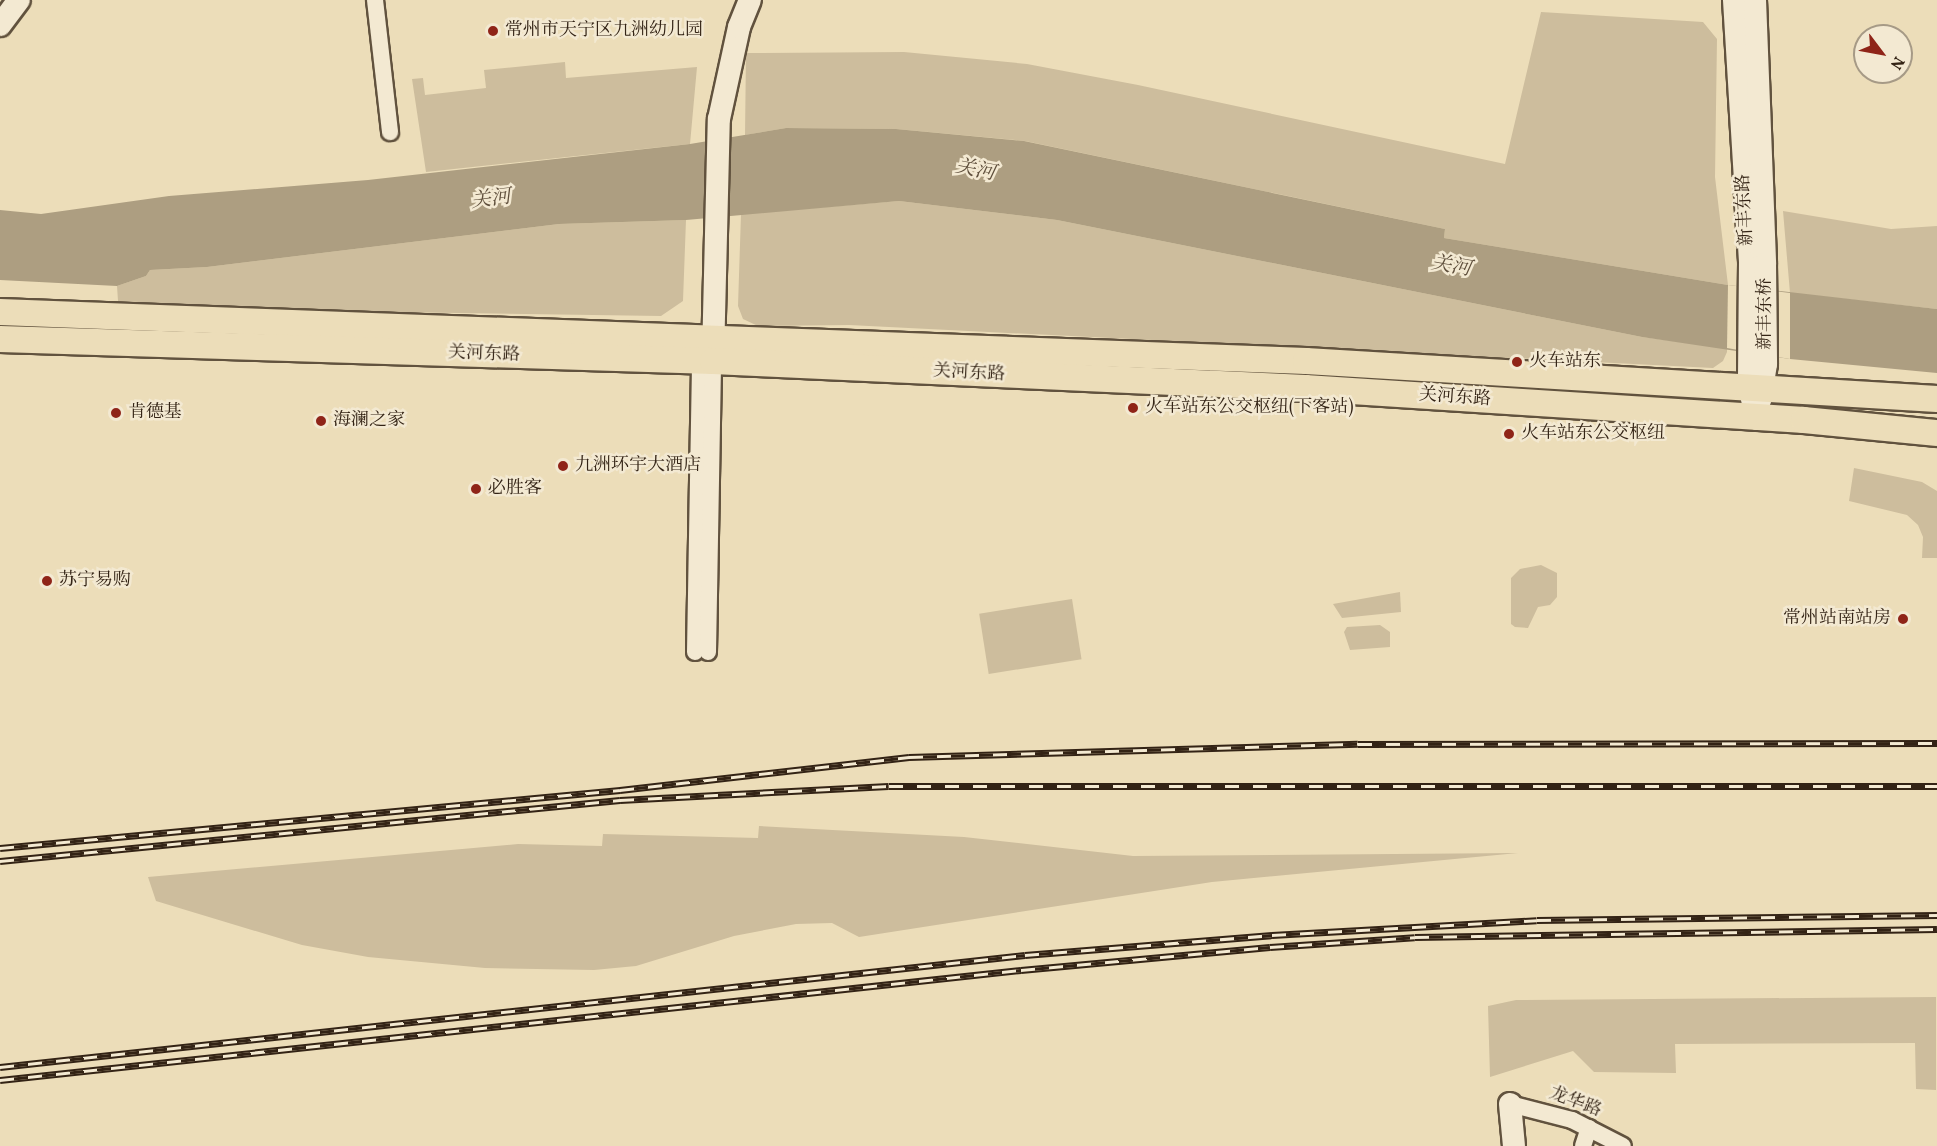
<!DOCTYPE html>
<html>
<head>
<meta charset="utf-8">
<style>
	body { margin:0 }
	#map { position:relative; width:1937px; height:1146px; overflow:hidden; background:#ecddb9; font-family:Vollkorn,"Noto Serif SC",serif }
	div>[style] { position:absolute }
	.green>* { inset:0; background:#cdbd9d; transform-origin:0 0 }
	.water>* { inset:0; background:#ad9e81 }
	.pier>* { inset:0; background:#ecddb9 }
	.roads { filter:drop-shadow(2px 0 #61523e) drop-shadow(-2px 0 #61523e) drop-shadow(0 2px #61523e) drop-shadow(0 -2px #61523e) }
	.street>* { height:16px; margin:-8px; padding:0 8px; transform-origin:8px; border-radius:8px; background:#f3e9d2 }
	.secondary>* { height:22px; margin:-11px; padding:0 11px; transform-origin:11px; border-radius:11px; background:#f3e9d2 }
	.primary>* { height:26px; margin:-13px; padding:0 13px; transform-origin:13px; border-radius:13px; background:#ecddb9 }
	.rail>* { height:7px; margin-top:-3.5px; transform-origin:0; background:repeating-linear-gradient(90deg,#f3e9d2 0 14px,#332315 0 28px); box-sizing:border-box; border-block:2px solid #332315 }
	.dots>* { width:16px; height:16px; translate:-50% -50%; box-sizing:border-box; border:3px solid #f3e9d2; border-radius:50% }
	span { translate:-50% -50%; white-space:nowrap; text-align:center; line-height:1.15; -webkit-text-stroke:5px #f3e9d2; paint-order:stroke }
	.poi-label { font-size:18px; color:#332315 }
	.left { translate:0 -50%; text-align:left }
	.right { translate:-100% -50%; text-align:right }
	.street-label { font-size:18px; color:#332315 }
	.water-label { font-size:20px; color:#5e4e3b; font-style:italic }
	.north { position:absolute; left:1853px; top:24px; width:60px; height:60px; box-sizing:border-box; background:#f3e9d2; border:2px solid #a69a86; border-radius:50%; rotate:122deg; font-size:16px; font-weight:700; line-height:24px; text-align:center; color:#332315 }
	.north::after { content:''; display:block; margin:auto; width:21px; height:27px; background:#8f2418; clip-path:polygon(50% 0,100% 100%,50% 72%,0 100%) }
</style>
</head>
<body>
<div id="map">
	<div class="green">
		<div style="clip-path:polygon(1541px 12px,1703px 22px,1717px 39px,1715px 177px,1728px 285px,1444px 238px,1445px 229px,1025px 141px,896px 129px,786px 128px,745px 135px,746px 53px,904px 52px,1027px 64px,1138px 85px,1505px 164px)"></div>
		<div style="clip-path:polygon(565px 62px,566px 78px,697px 67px,690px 144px,426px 172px,412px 79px,423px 78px,425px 95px,486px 88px,484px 70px)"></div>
		<div style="clip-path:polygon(899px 201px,1057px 220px,1642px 337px,1727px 348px,1727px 352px,1723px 361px,1713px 368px,849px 325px,758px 326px,743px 319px,738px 306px,741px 214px)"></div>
		<div style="clip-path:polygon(1783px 211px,1891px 229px,1937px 226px,1937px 309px,1790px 293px)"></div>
		<div style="clip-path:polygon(686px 220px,683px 301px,661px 316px,321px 311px,118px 301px,117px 286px,146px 276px,150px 270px,207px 267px,559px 224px)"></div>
		<div style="clip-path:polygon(1854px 468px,1922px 482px,1937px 491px,1937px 558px,1922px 558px,1923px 537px,1918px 525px,1907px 515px,1849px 501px)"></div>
		<div style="clip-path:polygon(1541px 565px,1557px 573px,1557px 597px,1550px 605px,1538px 607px,1528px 628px,1515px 627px,1511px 624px,1511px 578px,1520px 569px)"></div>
		<div style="clip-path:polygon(1400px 592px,1401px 612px,1342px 618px,1333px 604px)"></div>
		<div style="left:1072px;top:599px;width:61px;height:94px;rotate:81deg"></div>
		<div style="clip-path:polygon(1380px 625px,1390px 632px,1390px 647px,1350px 650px,1344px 632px,1347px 627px)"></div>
		<div style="clip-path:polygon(759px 826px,964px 837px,1133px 856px,1518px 853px,1212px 882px,859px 937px,832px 923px,796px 924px,734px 936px,636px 966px,594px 970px,485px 968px,368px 957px,302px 945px,156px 901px,148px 877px,518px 844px,602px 846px,603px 834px,758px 838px)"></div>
		<div style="clip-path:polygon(1936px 997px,1936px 1090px,1916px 1089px,1915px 1043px,1675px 1044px,1676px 1073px,1594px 1072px,1573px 1051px,1490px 1077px,1488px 1006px,1516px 1000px)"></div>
	</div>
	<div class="water">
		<div style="clip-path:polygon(786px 128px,896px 129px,1024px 141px,1445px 229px,1444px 238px,1728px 285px,1937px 309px,1937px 373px,1790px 359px,1642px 337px,1057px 220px,899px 201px,686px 220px,559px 224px,207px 267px,150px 270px,146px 276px,117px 286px,0 280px,0 210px,41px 214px,169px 196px,368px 180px,690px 144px)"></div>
	</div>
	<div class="pier">
		<div style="clip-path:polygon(1728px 285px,1790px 293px,1790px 359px,1727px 348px)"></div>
	</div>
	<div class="roads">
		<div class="street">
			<div style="left:375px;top:0;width:133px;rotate:83.5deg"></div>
			<div style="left:695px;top:652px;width:291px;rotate:-89deg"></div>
			<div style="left:708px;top:652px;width:291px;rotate:-89deg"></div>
			<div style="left:1510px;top:1104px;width:64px;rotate:14.5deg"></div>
			<div style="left:1572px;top:1120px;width:57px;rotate:27deg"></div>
			<div style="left:1583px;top:1146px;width:19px;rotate:-72deg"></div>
		</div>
		<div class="secondary">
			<div style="left:1734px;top:0;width:263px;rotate:86.5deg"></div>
			<div style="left:1750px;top:263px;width:124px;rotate:90.5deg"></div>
			<div style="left:1749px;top:387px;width:33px;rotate:76deg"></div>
			<div style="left:1755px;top:0;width:264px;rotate:87.8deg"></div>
			<div style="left:1765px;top:264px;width:100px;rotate:89.4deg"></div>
			<div style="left:1766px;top:364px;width:36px;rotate:99deg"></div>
			<div style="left:0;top:25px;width:31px;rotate:-53deg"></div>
			<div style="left:713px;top:357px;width:238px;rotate:-88.6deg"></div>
			<div style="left:719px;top:119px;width:94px;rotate:-77.7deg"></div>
			<div style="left:739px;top:27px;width:29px;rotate:-68deg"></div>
			<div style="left:1510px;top:1104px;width:42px;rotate:84.6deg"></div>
		</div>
		<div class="primary">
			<div style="left:0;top:312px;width:1307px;rotate:2.15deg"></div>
			<div style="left:1306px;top:361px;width:632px;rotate:3.45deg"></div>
			<div style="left:0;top:339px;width:713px;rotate:1.77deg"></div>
			<div style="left:713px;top:361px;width:593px;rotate:2.61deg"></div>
			<div style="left:1305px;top:388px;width:500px;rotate:3.67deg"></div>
			<div style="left:1804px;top:420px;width:134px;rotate:5.6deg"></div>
		</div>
	</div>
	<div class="rail">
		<div style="left:0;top:848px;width:623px;rotate:-5.34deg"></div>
		<div style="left:620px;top:790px;width:291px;rotate:-6.5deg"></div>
		<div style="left:909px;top:757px;width:449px;rotate:-1.7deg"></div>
		<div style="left:1358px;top:744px;width:579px;rotate:-0.1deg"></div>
		<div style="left:0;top:861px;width:623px;rotate:-5.62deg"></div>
		<div style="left:620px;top:800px;width:269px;rotate:-3deg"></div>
		<div style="left:889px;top:786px;width:1048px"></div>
		<div style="left:0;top:1067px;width:1031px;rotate:-6.24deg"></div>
		<div style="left:1025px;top:955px;width:248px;rotate:-4.6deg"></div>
		<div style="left:1272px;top:935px;width:265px;rotate:-3.2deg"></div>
		<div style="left:1537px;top:920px;width:400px;rotate:-0.7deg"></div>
		<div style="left:0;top:1080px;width:1027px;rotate:-6.15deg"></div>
		<div style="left:1021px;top:970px;width:250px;rotate:-5.3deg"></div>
		<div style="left:1270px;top:947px;width:145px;rotate:-3.9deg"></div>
		<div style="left:1415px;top:937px;width:522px;rotate:-0.88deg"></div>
	</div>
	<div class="dots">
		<div style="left:493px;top:31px;background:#8f2418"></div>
		<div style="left:1517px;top:362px;background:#8f2418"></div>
		<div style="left:1133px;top:408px;background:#8f2418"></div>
		<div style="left:116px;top:413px;background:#8f2418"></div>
		<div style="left:321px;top:421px;background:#8f2418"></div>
		<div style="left:1509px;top:434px;background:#8f2418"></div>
		<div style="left:563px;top:466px;background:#8f2418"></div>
		<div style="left:476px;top:489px;background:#8f2418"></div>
		<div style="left:47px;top:581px;background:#8f2418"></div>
		<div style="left:1903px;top:619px;background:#8f2418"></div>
	</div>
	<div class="poi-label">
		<span class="left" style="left:505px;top:31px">常州市天宁区九洲幼儿园</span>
		<span class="left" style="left:1529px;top:362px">火车站东</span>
		<span class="left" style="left:1145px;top:408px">火车站东公交枢纽(下客站)</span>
		<span class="left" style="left:128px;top:413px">肯德基</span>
		<span class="left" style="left:333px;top:421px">海澜之家</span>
		<span class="left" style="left:1521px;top:434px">火车站东公交枢纽</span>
		<span class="left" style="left:575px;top:466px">九洲环宇大酒店</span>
		<span class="left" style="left:488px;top:489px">必胜客</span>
		<span class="left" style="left:59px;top:581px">苏宁易购</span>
		<span class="right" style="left:1891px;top:619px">常州站南站房</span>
	</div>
	<div class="street-label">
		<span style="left:1746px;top:210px;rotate:-93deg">新丰东路</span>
		<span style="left:1766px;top:314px;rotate:-90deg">新丰东桥</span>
		<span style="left:484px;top:355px;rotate:2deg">关河东路</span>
		<span style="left:969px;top:374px;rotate:3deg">关河东路</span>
		<span style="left:1455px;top:398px;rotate:4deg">关河东路</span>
		<span style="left:1575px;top:1103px;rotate:21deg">龙华路</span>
	</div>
	<div class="water-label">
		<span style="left:975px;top:171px;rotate:11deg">关河</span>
		<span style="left:491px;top:200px;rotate:-7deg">关河</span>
		<span style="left:1451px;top:267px;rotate:10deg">关河</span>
	</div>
	<div class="north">N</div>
</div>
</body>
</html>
